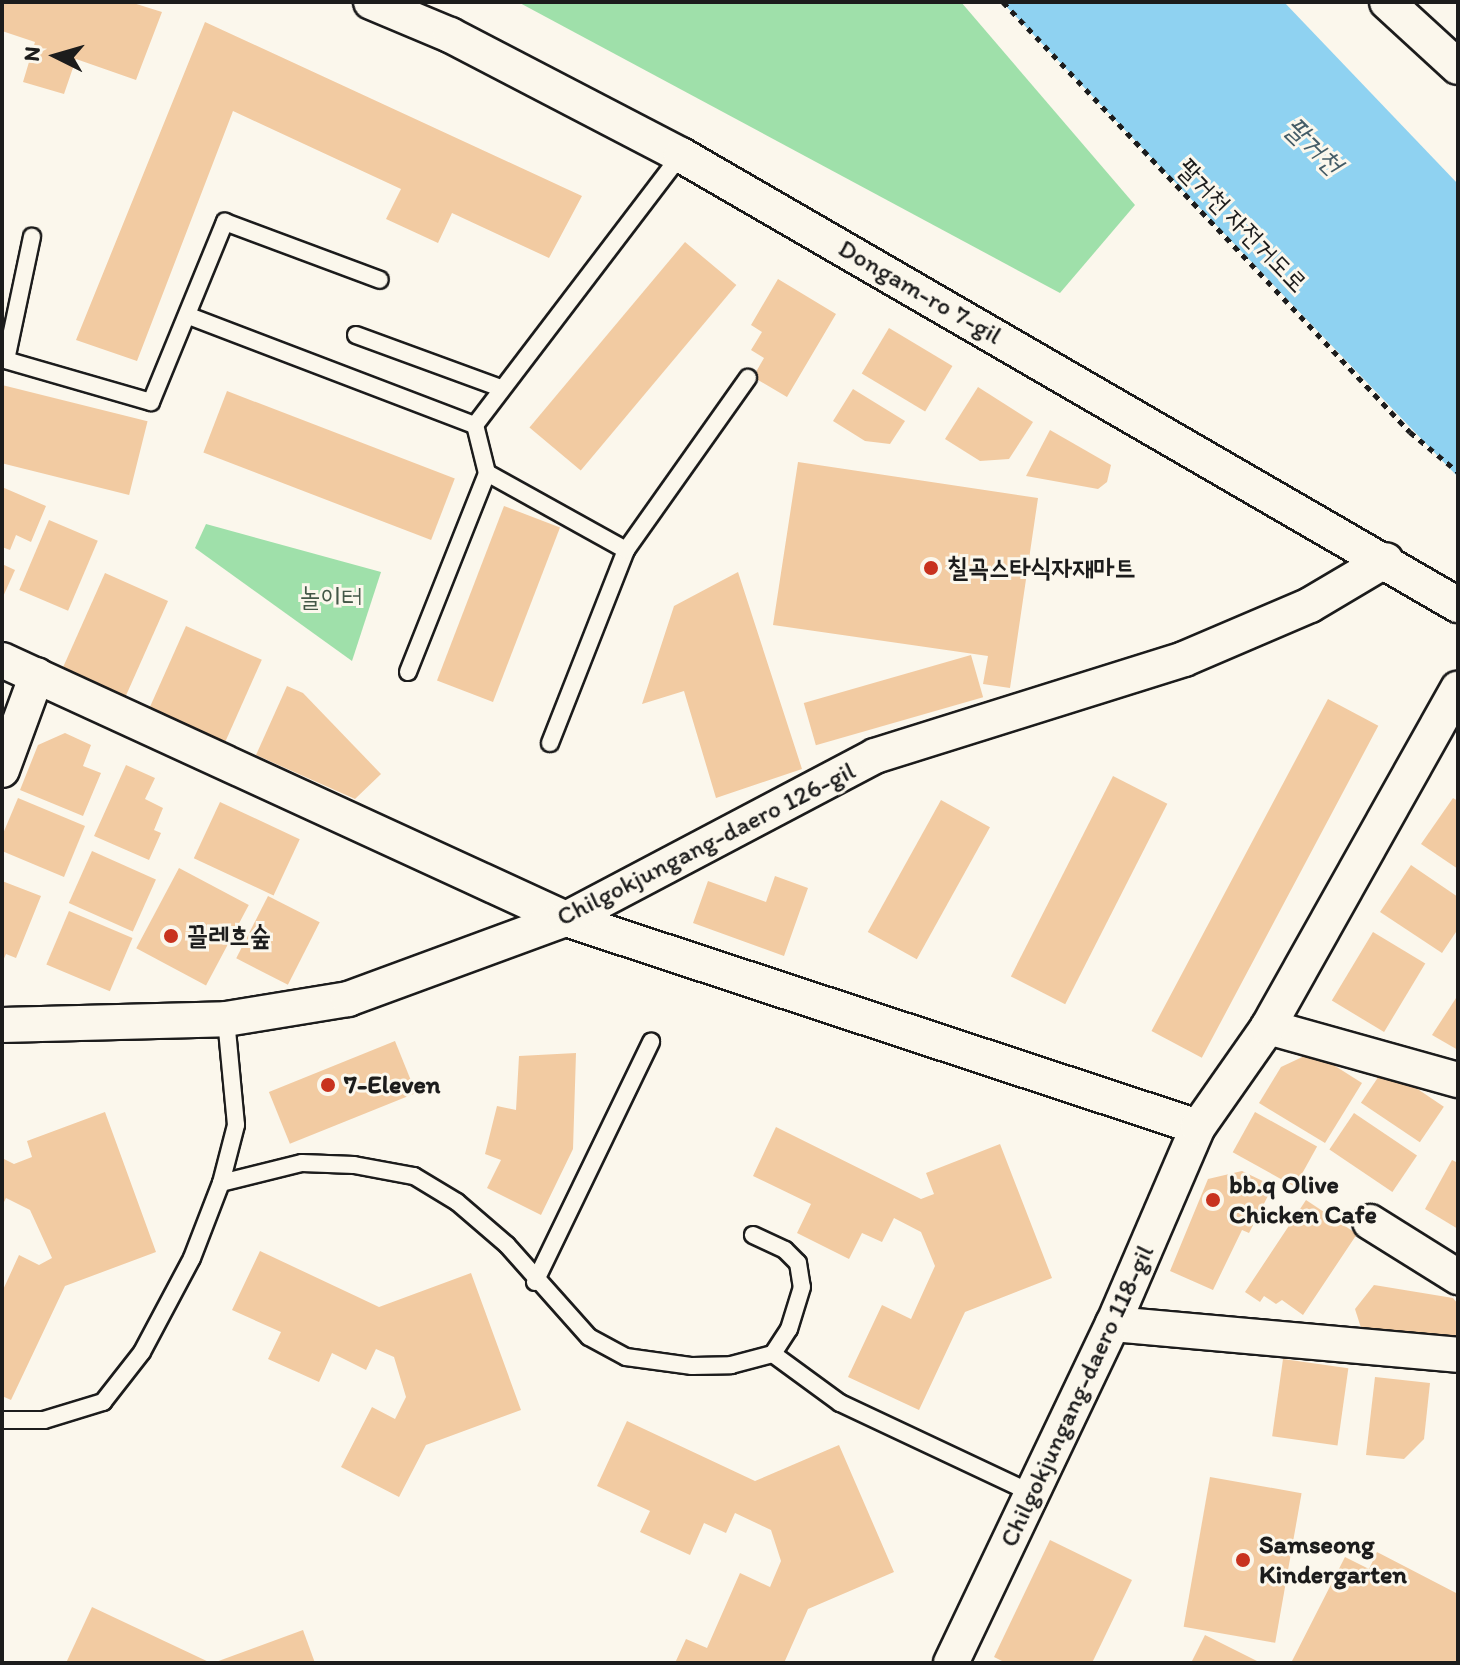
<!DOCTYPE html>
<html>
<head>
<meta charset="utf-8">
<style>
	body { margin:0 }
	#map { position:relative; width:1460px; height:1665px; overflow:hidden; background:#fbf7ec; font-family:Itim,"Poor Story",sans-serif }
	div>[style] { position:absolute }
	.green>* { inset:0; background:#9fe0aa }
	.water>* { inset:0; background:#8fd2f1 }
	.building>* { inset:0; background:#f2cba2; transform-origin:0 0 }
	.path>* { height:5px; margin-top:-2.5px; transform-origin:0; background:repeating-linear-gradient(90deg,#1c1c1c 0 6px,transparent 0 12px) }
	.roads { filter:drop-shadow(2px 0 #1c1c1c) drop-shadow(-2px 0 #1c1c1c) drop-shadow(0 2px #1c1c1c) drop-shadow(0 -2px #1c1c1c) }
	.lane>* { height:16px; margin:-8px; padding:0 8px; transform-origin:8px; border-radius:8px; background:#fbf7ec }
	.street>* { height:34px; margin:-17px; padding:0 17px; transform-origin:17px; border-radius:17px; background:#fbf7ec }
	.dots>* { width:22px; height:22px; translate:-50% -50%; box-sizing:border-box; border:4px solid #fbf7ec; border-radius:50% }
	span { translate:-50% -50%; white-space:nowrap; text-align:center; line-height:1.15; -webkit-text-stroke:6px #fbf7ec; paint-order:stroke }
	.street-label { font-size:26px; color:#1c1c1c }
	.poi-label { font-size:26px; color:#1c1c1c; font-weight:700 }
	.left { translate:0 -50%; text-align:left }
	.park-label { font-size:26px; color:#435747 }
	.water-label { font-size:28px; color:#445c67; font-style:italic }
	.frame { position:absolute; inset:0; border:4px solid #1c1c1c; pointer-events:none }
	.north { position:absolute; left:16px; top:16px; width:80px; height:80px; -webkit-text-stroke:6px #fbf7ec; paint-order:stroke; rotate:275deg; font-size:22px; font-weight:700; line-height:32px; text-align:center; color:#1c1c1c }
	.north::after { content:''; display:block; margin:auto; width:28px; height:36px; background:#1c1c1c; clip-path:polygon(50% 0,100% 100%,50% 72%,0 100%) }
</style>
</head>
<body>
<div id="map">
	<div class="green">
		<div style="clip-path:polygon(518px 2px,961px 2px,1135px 205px,1060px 293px)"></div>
		<div style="clip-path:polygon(206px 524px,381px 572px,352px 661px,195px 548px)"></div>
	</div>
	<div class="water">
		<div style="clip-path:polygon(1002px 2px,1284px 2px,1458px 184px,1458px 477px)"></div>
	</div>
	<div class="building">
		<div style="clip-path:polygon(2px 2px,130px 2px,162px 12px,136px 80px,76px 59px,64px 94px,23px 82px,35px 42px,2px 31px)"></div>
		<div style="clip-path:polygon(205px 22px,582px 196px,549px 258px,452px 213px,438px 243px,386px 219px,401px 189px,233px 111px,137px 361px,76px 340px)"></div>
		<div style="left:685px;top:242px;width:67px;height:242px;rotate:40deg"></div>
		<div style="clip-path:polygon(778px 279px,836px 314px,787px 397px,753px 377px,764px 358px,751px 350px,762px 332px,751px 325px)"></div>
		<div style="left:889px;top:328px;width:74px;height:53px;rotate:31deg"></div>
		<div style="left:2px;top:385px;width:150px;height:76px;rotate:14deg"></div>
		<div style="clip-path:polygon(978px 387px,1033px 422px,1009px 459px,980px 461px,945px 439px)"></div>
		<div style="clip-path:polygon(853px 389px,905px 421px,890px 444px,865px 441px,833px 421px)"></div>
		<div style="left:227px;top:391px;width:244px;height:66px;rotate:21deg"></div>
		<div style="clip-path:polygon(1050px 430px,1111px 465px,1107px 482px,1098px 489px,1026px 476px)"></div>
		<div style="clip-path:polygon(798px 462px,1038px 498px,1010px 688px,983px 684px,988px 656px,773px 625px)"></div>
		<div style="clip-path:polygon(2px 487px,46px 506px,31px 542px,16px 535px,10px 550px,2px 547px)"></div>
		<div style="left:504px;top:506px;width:60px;height:187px;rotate:21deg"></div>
		<div style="left:49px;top:520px;width:53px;height:76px;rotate:23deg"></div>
		<div style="clip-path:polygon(2px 564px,15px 570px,2px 599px)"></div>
		<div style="clip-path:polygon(738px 572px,802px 769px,716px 798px,684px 691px,642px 704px,674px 606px)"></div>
		<div style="left:105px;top:573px;width:69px;height:108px;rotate:24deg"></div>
		<div style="left:186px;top:626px;width:83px;height:92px;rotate:24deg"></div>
		<div style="left:971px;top:655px;width:44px;height:174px;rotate:74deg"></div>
		<div style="clip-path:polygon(287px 686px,303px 693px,381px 774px,355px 799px,256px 755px)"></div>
		<div style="left:1328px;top:699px;width:57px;height:376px;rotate:28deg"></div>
		<div style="clip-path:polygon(65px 733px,91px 745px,83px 766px,101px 773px,83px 816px,20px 790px,38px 745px)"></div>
		<div style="clip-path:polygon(126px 765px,155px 778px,145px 799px,163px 808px,154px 830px,161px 833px,149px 860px,94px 836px)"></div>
		<div style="left:1113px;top:776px;width:61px;height:225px;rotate:27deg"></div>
		<div style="clip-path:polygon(18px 798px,85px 826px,64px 877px,2px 851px,2px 836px)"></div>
		<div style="clip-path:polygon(1453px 798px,1458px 801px,1458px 869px,1421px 844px)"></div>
		<div style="left:941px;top:800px;width:56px;height:151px;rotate:29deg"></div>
		<div style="left:220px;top:802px;width:88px;height:62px;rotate:25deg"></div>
		<div style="left:92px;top:851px;width:70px;height:57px;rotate:24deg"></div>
		<div style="clip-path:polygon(1411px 865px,1458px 897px,1458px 929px,1442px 953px,1380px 912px)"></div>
		<div style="left:179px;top:868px;width:79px;height:91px;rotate:28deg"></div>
		<div style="clip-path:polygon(775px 876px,808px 888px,784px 956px,693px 923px,708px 881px,766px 902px)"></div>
		<div style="clip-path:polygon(2px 881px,41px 896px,16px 958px,6px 954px,2px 963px)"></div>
		<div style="left:268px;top:896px;width:58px;height:70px;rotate:27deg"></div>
		<div style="left:69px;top:911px;width:69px;height:58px;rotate:23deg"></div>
		<div style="left:1373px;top:932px;width:61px;height:80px;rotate:31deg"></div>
		<div style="clip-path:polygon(1458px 995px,1458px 1050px,1432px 1035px)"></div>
		<div style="left:395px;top:1041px;width:56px;height:136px;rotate:68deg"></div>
		<div style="clip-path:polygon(1313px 1052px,1362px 1083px,1325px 1143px,1259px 1103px,1281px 1067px)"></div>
		<div style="clip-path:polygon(576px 1053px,573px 1149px,541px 1215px,487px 1188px,501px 1160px,485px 1154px,497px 1106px,516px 1110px,519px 1056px)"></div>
		<div style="left:1385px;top:1067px;width:71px;height:43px;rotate:34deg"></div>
		<div style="clip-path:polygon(105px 1112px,156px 1252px,65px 1286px,11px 1400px,2px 1396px,2px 1292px,19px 1255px,39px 1265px,52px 1258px,30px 1210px,6px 1198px,2px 1206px,2px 1158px,14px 1164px,32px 1157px,27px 1141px)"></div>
		<div style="left:1255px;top:1112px;width:71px;height:46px;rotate:29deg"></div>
		<div style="left:1354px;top:1113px;width:76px;height:44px;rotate:34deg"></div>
		<div style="clip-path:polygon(776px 1127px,921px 1199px,934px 1194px,926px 1173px,1000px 1144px,1052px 1278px,965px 1312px,919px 1410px,848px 1377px,882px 1305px,911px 1319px,935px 1266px,921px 1232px,894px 1218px,882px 1242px,862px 1233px,849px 1259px,797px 1233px,811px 1204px,753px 1176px)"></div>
		<div style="clip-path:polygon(1452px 1160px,1458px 1163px,1458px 1229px,1425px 1209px)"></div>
		<div style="clip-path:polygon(1242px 1171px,1273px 1186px,1249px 1233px,1242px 1230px,1213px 1290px,1170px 1271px,1208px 1179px)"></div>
		<div style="clip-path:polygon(1306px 1200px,1357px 1234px,1303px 1315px,1282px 1300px,1276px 1304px,1264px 1296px,1260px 1302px,1245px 1292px)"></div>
		<div style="clip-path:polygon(260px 1251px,379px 1307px,471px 1273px,521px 1410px,426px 1445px,399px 1497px,341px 1467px,372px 1407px,395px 1419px,406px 1397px,394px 1357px,376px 1349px,366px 1370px,332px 1353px,319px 1382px,268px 1359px,281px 1332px,232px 1310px)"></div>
		<div style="clip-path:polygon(1374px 1285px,1453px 1298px,1458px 1304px,1458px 1341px,1362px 1331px,1355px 1309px)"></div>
		<div style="left:1283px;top:1359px;width:66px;height:78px;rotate:8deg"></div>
		<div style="clip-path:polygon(1375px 1377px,1430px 1383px,1424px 1439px,1404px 1459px,1366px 1455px)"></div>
		<div style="clip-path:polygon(627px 1421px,755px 1481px,839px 1445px,894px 1572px,808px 1609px,784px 1663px,675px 1663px,686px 1639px,707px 1648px,740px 1573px,770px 1587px,781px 1561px,771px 1530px,735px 1513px,726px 1533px,704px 1523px,690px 1555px,640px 1532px,650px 1511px,597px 1486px)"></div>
		<div style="left:1210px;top:1477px;width:93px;height:152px;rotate:10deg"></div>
		<div style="clip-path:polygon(1050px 1540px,1132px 1580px,1092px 1663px,1006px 1663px,994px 1657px)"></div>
		<div style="clip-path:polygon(1377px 1552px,1458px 1594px,1458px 1663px,1291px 1663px,1345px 1557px,1369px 1569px)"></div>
		<div style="clip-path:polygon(92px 1607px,211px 1663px,66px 1663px)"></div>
		<div style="clip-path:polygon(303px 1630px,315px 1663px,213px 1663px)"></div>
		<div style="clip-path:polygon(1205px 1635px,1261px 1663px,1191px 1663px)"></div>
	</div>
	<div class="path">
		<div style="left:1003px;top:2px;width:592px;rotate:46.57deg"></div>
		<div style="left:1410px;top:432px;width:62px;rotate:39.8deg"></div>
	</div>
	<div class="roads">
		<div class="lane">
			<div style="left:189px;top:316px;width:306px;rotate:20.9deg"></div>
			<div style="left:356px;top:335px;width:154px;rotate:20.1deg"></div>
			<div style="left:2px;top:359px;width:155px;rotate:16.1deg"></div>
			<div style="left:151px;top:402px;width:195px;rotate:-67.7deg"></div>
			<div style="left:225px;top:222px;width:165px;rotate:20.5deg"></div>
			<div style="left:6px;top:360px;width:126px;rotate:-78.1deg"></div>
			<div style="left:487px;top:473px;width:159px;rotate:29deg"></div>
			<div style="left:408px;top:672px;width:214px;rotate:-68.3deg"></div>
			<div style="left:487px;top:473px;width:49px;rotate:-104deg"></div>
			<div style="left:475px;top:425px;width:340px;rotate:-52.7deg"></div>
			<div style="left:550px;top:743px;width:207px;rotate:-68.5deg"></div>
			<div style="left:626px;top:550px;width:211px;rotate:-54.7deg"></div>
			<div style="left:221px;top:1183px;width:83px;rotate:-13.9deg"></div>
			<div style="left:302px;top:1163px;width:52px;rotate:2.2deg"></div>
			<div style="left:354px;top:1165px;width:61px;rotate:10.4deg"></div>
			<div style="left:414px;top:1176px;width:50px;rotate:31.2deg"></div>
			<div style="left:457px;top:1202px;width:66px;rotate:40.7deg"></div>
			<div style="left:507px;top:1245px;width:123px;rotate:48.3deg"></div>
			<div style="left:589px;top:1337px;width:42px;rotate:28.4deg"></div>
			<div style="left:626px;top:1357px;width:67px;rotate:7.8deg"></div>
			<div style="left:692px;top:1366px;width:39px;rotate:-1deg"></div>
			<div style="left:731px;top:1365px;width:43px;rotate:-14.7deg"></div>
			<div style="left:773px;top:1354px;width:83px;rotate:36.2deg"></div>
			<div style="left:840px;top:1403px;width:213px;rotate:25.2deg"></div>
			<div style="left:753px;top:1235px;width:35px;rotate:25deg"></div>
			<div style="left:785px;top:1250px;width:18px;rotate:45deg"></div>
			<div style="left:798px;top:1263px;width:24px;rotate:81deg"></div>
			<div style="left:802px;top:1287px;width:44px;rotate:107.2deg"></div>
			<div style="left:789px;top:1329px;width:30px;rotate:123deg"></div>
			<div style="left:535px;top:1282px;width:267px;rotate:-64.2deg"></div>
			<div style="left:2px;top:1420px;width:42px"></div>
			<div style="left:44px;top:1420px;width:62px;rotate:-17deg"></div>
			<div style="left:103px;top:1402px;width:63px;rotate:-52deg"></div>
			<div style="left:142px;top:1352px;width:106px;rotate:-62deg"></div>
			<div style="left:192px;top:1258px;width:80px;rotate:-68.9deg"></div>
			<div style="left:221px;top:1183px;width:60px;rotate:-75.5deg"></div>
			<div style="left:236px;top:1125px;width:106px;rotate:-95.4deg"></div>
		</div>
		<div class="street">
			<div style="left:371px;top:2px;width:86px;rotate:22.7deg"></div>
			<div style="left:450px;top:35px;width:260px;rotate:27.5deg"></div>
			<div style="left:681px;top:155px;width:898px;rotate:30.08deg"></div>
			<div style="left:1387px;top:2px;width:96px;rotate:42.5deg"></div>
			<div style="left:2px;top:660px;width:621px;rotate:24.67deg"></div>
			<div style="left:566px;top:919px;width:665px;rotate:18.22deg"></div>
			<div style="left:2px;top:770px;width:101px;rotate:-69.8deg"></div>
			<div style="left:2px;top:1025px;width:224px;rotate:-1.5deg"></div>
			<div style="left:226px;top:1019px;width:124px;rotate:-9.3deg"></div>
			<div style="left:348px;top:999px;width:232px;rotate:-20.2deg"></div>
			<div style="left:566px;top:919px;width:349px;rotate:-27.8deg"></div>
			<div style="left:875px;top:756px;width:324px;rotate:-17.4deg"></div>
			<div style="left:1184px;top:659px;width:137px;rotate:-23.2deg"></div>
			<div style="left:1310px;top:605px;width:88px;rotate:-30.6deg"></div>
			<div style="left:1268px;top:1027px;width:197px;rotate:15.6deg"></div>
			<div style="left:1370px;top:1222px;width:104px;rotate:32deg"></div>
			<div style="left:1113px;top:1324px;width:346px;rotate:5.1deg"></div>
			<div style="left:951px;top:1663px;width:376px;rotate:-64.5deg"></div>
			<div style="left:1113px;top:1324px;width:215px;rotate:-66.7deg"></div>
			<div style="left:1198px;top:1127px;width:122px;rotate:-55deg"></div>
			<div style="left:1268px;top:1027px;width:388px;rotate:-60.7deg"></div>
		</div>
	</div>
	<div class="dots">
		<div style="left:931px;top:568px;background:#c8321e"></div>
		<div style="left:171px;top:936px;background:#c8321e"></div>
		<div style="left:328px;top:1085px;background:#c8321e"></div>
		<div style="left:1213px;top:1200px;background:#c8321e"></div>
		<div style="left:1243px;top:1560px;background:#c8321e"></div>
	</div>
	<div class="street-label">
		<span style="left:1242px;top:226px;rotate:46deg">팔거천 자전거도로</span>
		<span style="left:920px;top:292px;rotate:30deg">Dongam-ro 7-gil</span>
		<span style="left:706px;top:844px;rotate:-27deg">Chilgokjungang-daero 126-gil</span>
		<span style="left:1077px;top:1396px;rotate:-65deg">Chilgokjungang-daero 118-gil</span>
	</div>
	<div class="poi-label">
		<span class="left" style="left:947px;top:568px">칠곡스타식자재마트</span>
		<span class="left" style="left:187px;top:936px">끌레흐숲</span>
		<span class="left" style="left:344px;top:1085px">7-Eleven</span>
		<span class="left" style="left:1229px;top:1200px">bb.q Olive<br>Chicken Cafe</span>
		<span class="left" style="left:1259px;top:1560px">Samseong<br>Kindergarten</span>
	</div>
	<div class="park-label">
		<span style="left:331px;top:598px">놀이터</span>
	</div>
	<div class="water-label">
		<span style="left:1314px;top:145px;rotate:44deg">팔거천</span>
	</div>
	<div class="frame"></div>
	<div class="north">N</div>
</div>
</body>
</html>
